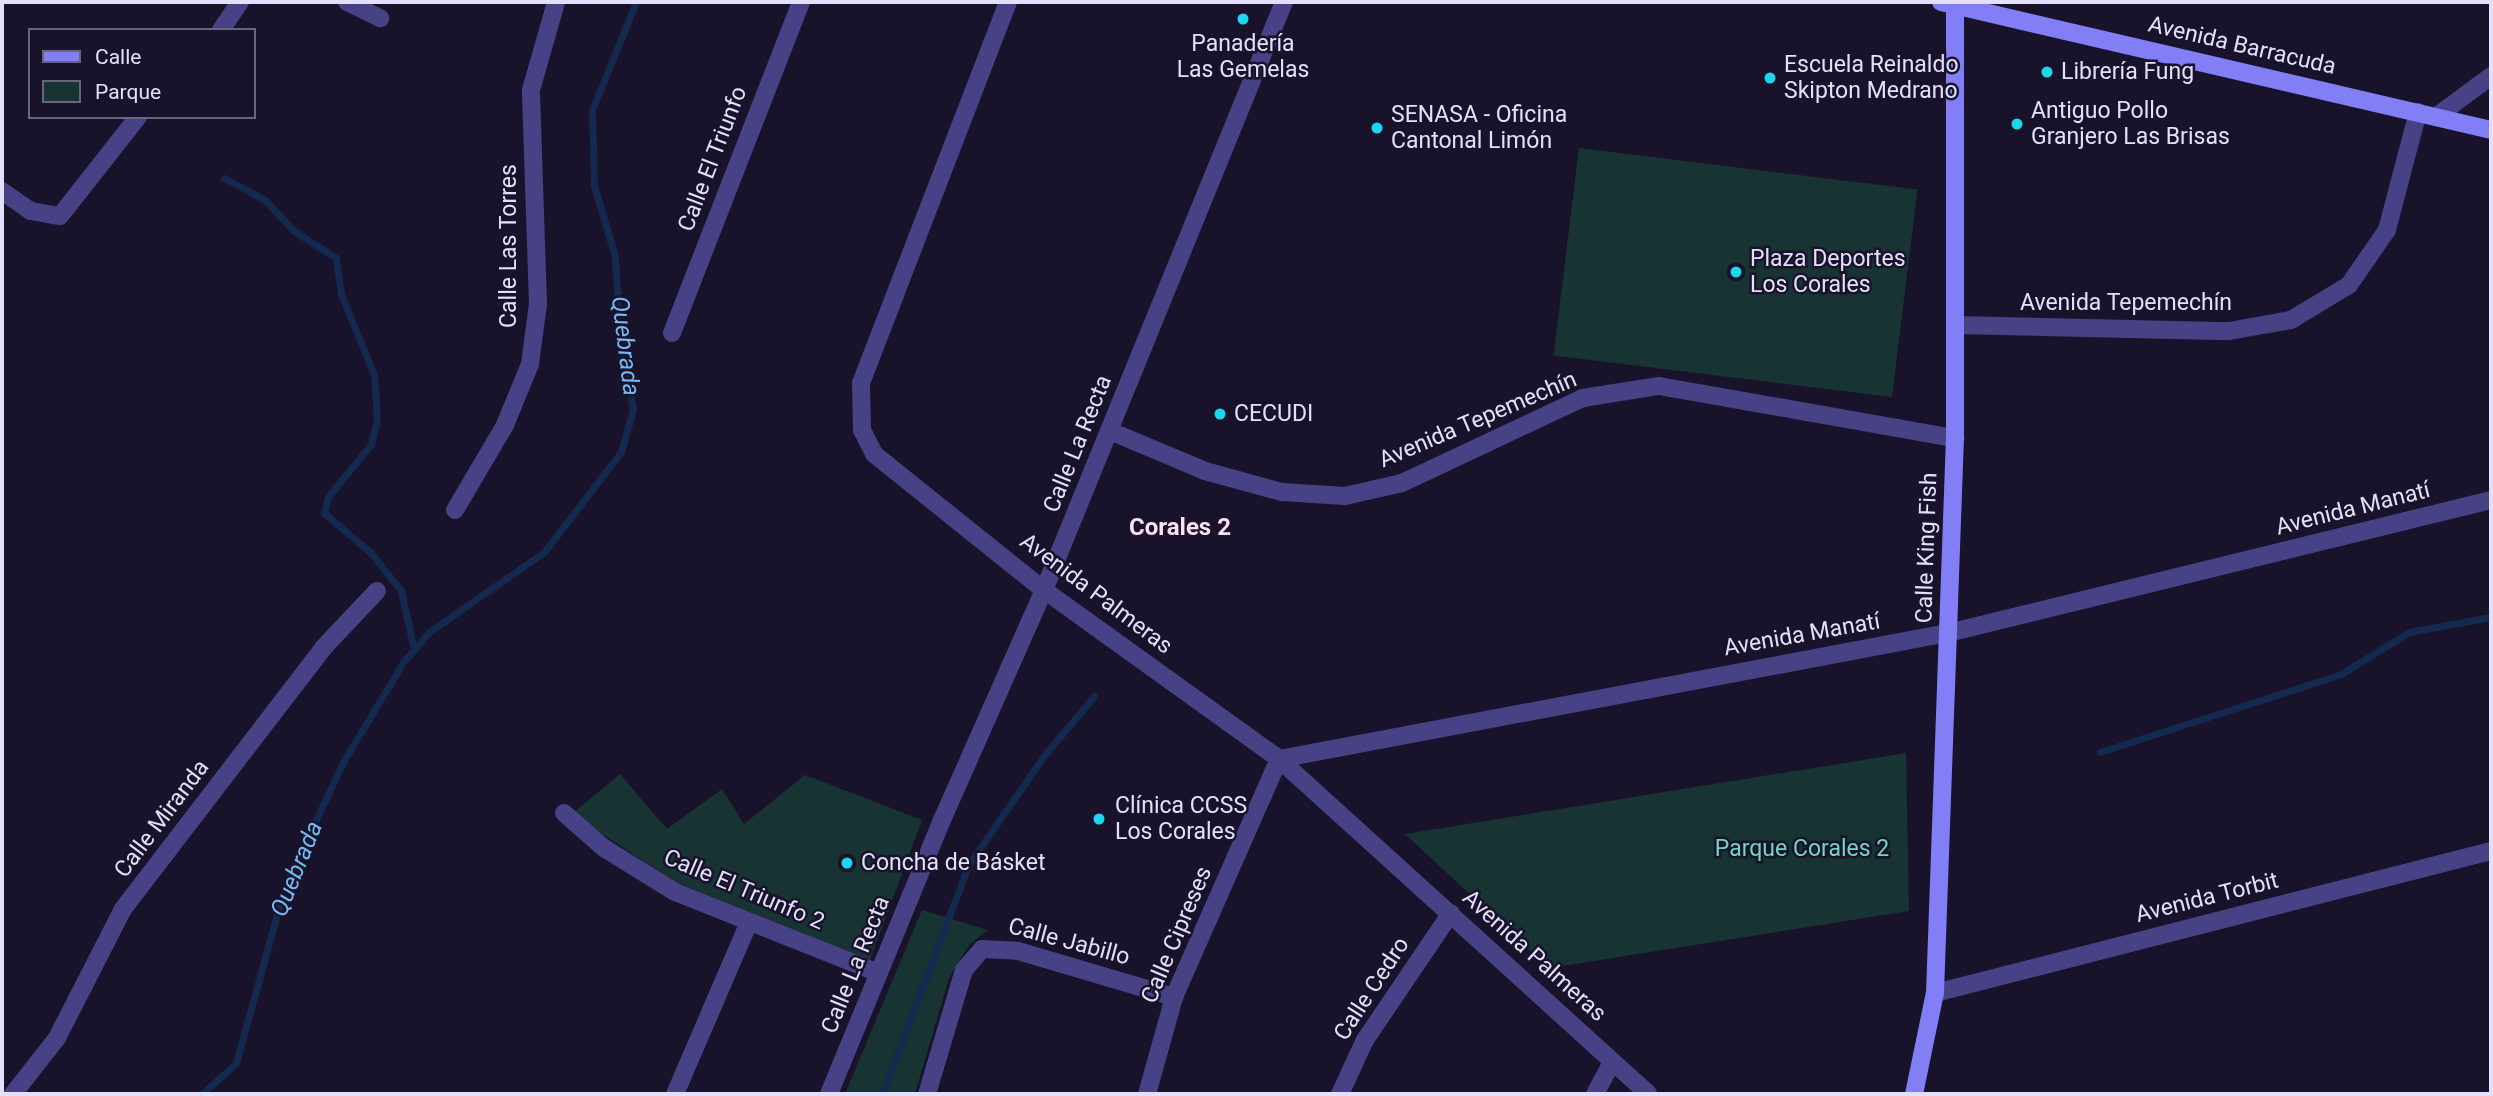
<!DOCTYPE html>
<html>
<head>
<meta charset="utf-8">
<style>
	body { margin:0 }
	#map { position:relative; width:2493px; height:1096px; overflow:hidden; background:#18132a; font-family:Roboto,sans-serif }
	div>[style] { position:absolute }
	.green>* { inset:0; background:#173433; transform-origin:0 0 }
	.stream>* { height:7px; margin:-3.5px; padding:0 3.5px; transform-origin:3.5px; border-radius:3.5px; background:#14294e }
	.street>* { height:18px; margin:-9px; padding:0 9px; transform-origin:9px; border-radius:9px; background:#464285 }
	.secondary>* { height:18px; margin:-9px; padding:0 9px; transform-origin:9px; border-radius:9px; background:#827ef5 }
	.dots>* { width:19px; height:19px; translate:-50% -50%; box-sizing:border-box; border:4px solid #18132a; border-radius:50% }
	span { translate:-50% -50%; white-space:nowrap; text-align:center; line-height:1.15; -webkit-text-stroke:5px #18132a; paint-order:stroke }
	.poi-label { font-size:23px; color:#e3dffc }
	.left { translate:0 -50%; text-align:left }
	.street-label { font-size:23px; color:#e3dffc }
	.park-label { font-size:23px; color:#6fd8bf }
	.water-label { font-size:24px; color:#76b9f4; font-style:italic }
	.neighbourhood-label { font-size:24px; color:#fde1f2; font-weight:700 }
	.frame { position:absolute; inset:0; border:4px solid #e3dffc; pointer-events:none }
	.legend { position:absolute; left:28px; top:28px; width:228px; height:91px; box-sizing:border-box; background:#18132a; border:2px solid #69657e; margin:0; padding:9px 12px; list-style:none; font-size:21px; color:#e3dffc }
	.legend li { display:flex; align-items:center; gap:14px; height:35px }
	.legend b { width:35px; border:2px solid #69657e }
</style>
</head>
<body>
<div id="map">
	<div class="green">
		<div style="left:1579px;top:148px;width:341px;height:209px;rotate:7deg"></div>
		<div style="clip-path:polygon(1906px 753px,1909px 911px,1549px 968px,1405px 834px)"></div>
		<div style="clip-path:polygon(620px 774px,667px 829px,722px 789px,744px 824px,805px 775px,922px 820px,870px 960px,677px 883px,572px 814px)"></div>
		<div style="clip-path:polygon(922px 910px,988px 930px,969px 945px,949px 978px,915px 1094px,845px 1094px)"></div>
	</div>
	<div class="stream">
		<div style="left:224px;top:178px;width:47px;rotate:28.2deg"></div>
		<div style="left:265px;top:200px;width:42px;rotate:46.9deg"></div>
		<div style="left:294px;top:231px;width:50px;rotate:32.7deg"></div>
		<div style="left:336px;top:258px;width:36px;rotate:82deg"></div>
		<div style="left:341px;top:294px;width:87px;rotate:67.8deg"></div>
		<div style="left:374px;top:375px;width:44px;rotate:86.1deg"></div>
		<div style="left:377px;top:419px;width:26px;rotate:103deg"></div>
		<div style="left:371px;top:444px;width:68px;rotate:129.1deg"></div>
		<div style="left:328px;top:497px;width:16px;rotate:104deg"></div>
		<div style="left:324px;top:513px;width:62px;rotate:40.4deg"></div>
		<div style="left:371px;top:553px;width:48px;rotate:51.7deg"></div>
		<div style="left:401px;top:591px;width:60px;rotate:77.6deg"></div>
		<div style="left:2100px;top:752px;width:253px;rotate:-17.9deg"></div>
		<div style="left:2341px;top:674px;width:80px;rotate:-31.7deg"></div>
		<div style="left:2409px;top:632px;width:83px;rotate:-10.4deg"></div>
		<div style="left:202px;top:1094px;width:46px;rotate:-42.4deg"></div>
		<div style="left:236px;top:1063px;width:180px;rotate:-74.6deg"></div>
		<div style="left:284px;top:889px;width:140px;rotate:-65.1deg"></div>
		<div style="left:343px;top:762px;width:118px;rotate:-58.9deg"></div>
		<div style="left:404px;top:661px;width:38px;rotate:-49deg"></div>
		<div style="left:429px;top:632px;width:140px;rotate:-34.8deg"></div>
		<div style="left:544px;top:552px;width:126px;rotate:-52.4deg"></div>
		<div style="left:621px;top:452px;width:44px;rotate:-74.1deg"></div>
		<div style="left:633px;top:410px;width:76px;rotate:-99.8deg"></div>
		<div style="left:620px;top:335px;width:78px;rotate:-93.7deg"></div>
		<div style="left:615px;top:257px;width:75px;rotate:-106.3deg"></div>
		<div style="left:594px;top:185px;width:75px;rotate:-91.5deg"></div>
		<div style="left:592px;top:110px;width:117px;rotate:-67.8deg"></div>
		<div style="left:882px;top:1094px;width:246px;rotate:-69.3deg"></div>
		<div style="left:969px;top:864px;width:130px;rotate:-55.3deg"></div>
		<div style="left:1043px;top:757px;width:80px;rotate:-50.1deg"></div>
	</div>
	<div class="street">
		<div style="left:347px;top:2px;width:37px;rotate:26deg"></div>
		<div style="left:1008px;top:2px;width:408px;rotate:111.1deg"></div>
		<div style="left:861px;top:383px;width:47px;rotate:88.8deg"></div>
		<div style="left:862px;top:430px;width:27px;rotate:63deg"></div>
		<div style="left:874px;top:454px;width:218px;rotate:38.7deg"></div>
		<div style="left:1044px;top:590px;width:289px;rotate:35.7deg"></div>
		<div style="left:1279px;top:759px;width:498px;rotate:42.2deg"></div>
		<div style="left:221px;top:30px;width:34px;rotate:-56deg"></div>
		<div style="left:2437px;top:116px;width:67px;rotate:-36.5deg"></div>
		<div style="left:2px;top:191px;width:35px;rotate:35deg"></div>
		<div style="left:31px;top:211px;width:29px;rotate:10deg"></div>
		<div style="left:60px;top:216px;width:126px;rotate:-51.8deg"></div>
		<div style="left:1956px;top:325px;width:273px;rotate:1.3deg"></div>
		<div style="left:2229px;top:331px;width:63px;rotate:-10.1deg"></div>
		<div style="left:2291px;top:320px;width:68px;rotate:-31.1deg"></div>
		<div style="left:2349px;top:285px;width:67px;rotate:-55.4deg"></div>
		<div style="left:2387px;top:230px;width:122px;rotate:-75.3deg"></div>
		<div style="left:672px;top:333px;width:355px;rotate:-68.7deg"></div>
		<div style="left:1110px;top:431px;width:103px;rotate:22.8deg"></div>
		<div style="left:1205px;top:471px;width:80px;rotate:15.3deg"></div>
		<div style="left:1282px;top:492px;width:63px;rotate:3.6deg"></div>
		<div style="left:1345px;top:496px;width:58px;rotate:-12.8deg"></div>
		<div style="left:1402px;top:483px;width:200px;rotate:-25.2deg"></div>
		<div style="left:1583px;top:398px;width:77px;rotate:-9deg"></div>
		<div style="left:1659px;top:386px;width:301px;rotate:10deg"></div>
		<div style="left:455px;top:510px;width:99px;rotate:-59.5deg"></div>
		<div style="left:505px;top:425px;width:66px;rotate:-67.7deg"></div>
		<div style="left:530px;top:364px;width:61px;rotate:-82.4deg"></div>
		<div style="left:538px;top:304px;width:214px;rotate:-91.9deg"></div>
		<div style="left:531px;top:90px;width:91px;rotate:-74.1deg"></div>
		<div style="left:564px;top:813px;width:53px;rotate:41.2deg"></div>
		<div style="left:604px;top:848px;width:84px;rotate:31.8deg"></div>
		<div style="left:675px;top:892px;width:219px;rotate:21.7deg"></div>
		<div style="left:1935px;top:993px;width:574px;rotate:-14.33deg"></div>
		<div style="left:13px;top:1094px;width:71px;rotate:-51.8deg"></div>
		<div style="left:57px;top:1038px;width:145px;rotate:-62.9deg"></div>
		<div style="left:123px;top:909px;width:330px;rotate:-52.5deg"></div>
		<div style="left:324px;top:647px;width:77px;rotate:-46.6deg"></div>
		<div style="left:675px;top:1094px;width:187px;rotate:-66.7deg"></div>
		<div style="left:829px;top:1094px;width:296px;rotate:-67.6deg"></div>
		<div style="left:942px;top:820px;width:252px;rotate:-66.1deg"></div>
		<div style="left:1044px;top:590px;width:635px;rotate:-67.8deg"></div>
		<div style="left:927px;top:1094px;width:129px;rotate:-73.4deg"></div>
		<div style="left:964px;top:970px;width:28px;rotate:-49deg"></div>
		<div style="left:982px;top:949px;width:36px;rotate:3deg"></div>
		<div style="left:1018px;top:951px;width:163px;rotate:16.4deg"></div>
		<div style="left:1147px;top:1094px;width:101px;rotate:-74.4deg"></div>
		<div style="left:1174px;top:997px;width:260px;rotate:-66.2deg"></div>
		<div style="left:1279px;top:759px;width:681px;rotate:-10.67deg"></div>
		<div style="left:1948px;top:633px;width:559px;rotate:-13.76deg"></div>
		<div style="left:1340px;top:1094px;width:60px;rotate:-65.2deg"></div>
		<div style="left:1365px;top:1040px;width:153px;rotate:-55.9deg"></div>
		<div style="left:1595px;top:1094px;width:36px;rotate:-62deg"></div>
	</div>
	<div class="secondary">
		<div style="left:1941px;top:2px;width:565px;rotate:13.1deg"></div>
		<div style="left:1914px;top:1094px;width:103px;rotate:-78.3deg"></div>
		<div style="left:1935px;top:993px;width:555px;rotate:-87.94deg"></div>
		<div style="left:1955px;top:438px;width:436px;rotate:-90deg"></div>
	</div>
	<div class="dots">
		<div style="left:1243px;top:19px;background:#1bd6ed"></div>
		<div style="left:2047px;top:72px;background:#1bd6ed"></div>
		<div style="left:1770px;top:78px;background:#1bd6ed"></div>
		<div style="left:2017px;top:124px;background:#1bd6ed"></div>
		<div style="left:1377px;top:128px;background:#1bd6ed"></div>
		<div style="left:1736px;top:272px;background:#1bd6ed"></div>
		<div style="left:1220px;top:414px;background:#1bd6ed"></div>
		<div style="left:1099px;top:819px;background:#1bd6ed"></div>
		<div style="left:847px;top:863px;background:#1bd6ed"></div>
	</div>
	<div class="poi-label">
		<span style="left:1243px;top:57px">Panadería<br>Las Gemelas</span>
		<span class="left" style="left:1784px;top:78px">Escuela Reinaldo<br>Skipton Medrano</span>
		<span class="left" style="left:2061px;top:72px">Librería Fung</span>
		<span class="left" style="left:2031px;top:124px">Antiguo Pollo<br>Granjero Las Brisas</span>
		<span class="left" style="left:1391px;top:128px">SENASA - Oficina<br>Cantonal Limón</span>
		<span class="left" style="left:1750px;top:272px">Plaza Deportes<br>Los Corales</span>
		<span class="left" style="left:1234px;top:414px">CECUDI</span>
		<span class="left" style="left:1115px;top:819px">Clínica CCSS<br>Los Corales</span>
		<span class="left" style="left:861px;top:863px">Concha de Básket</span>
	</div>
	<div class="street-label">
		<span style="left:2242px;top:46px;rotate:13deg">Avenida Barracuda</span>
		<span style="left:713px;top:159px;rotate:-69deg">Calle El Triunfo</span>
		<span style="left:509px;top:246px;rotate:-90deg">Calle Las Torres</span>
		<span style="left:2126px;top:303px">Avenida Tepemechín</span>
		<span style="left:1478px;top:420px;rotate:-23deg">Avenida Tepemechín</span>
		<span style="left:1078px;top:444px;rotate:-68deg">Calle La Recta</span>
		<span style="left:2353px;top:509px;rotate:-14deg">Avenida Manatí</span>
		<span style="left:1927px;top:548px;rotate:-88deg">Calle King Fish</span>
		<span style="left:1096px;top:594px;rotate:37deg">Avenida Palmeras</span>
		<span style="left:1802px;top:635px;rotate:-10deg">Avenida Manatí</span>
		<span style="left:162px;top:819px;rotate:-53deg">Calle Miranda</span>
		<span style="left:744px;top:890px;rotate:23deg">Calle El Triunfo 2</span>
		<span style="left:2207px;top:898px;rotate:-14deg">Avenida Torbit</span>
		<span style="left:1177px;top:935px;rotate:-67deg">Calle Cipreses</span>
		<span style="left:1069px;top:942px;rotate:15deg">Calle Jabillo</span>
		<span style="left:1534px;top:956px;rotate:42deg">Avenida Palmeras</span>
		<span style="left:856px;top:965px;rotate:-68deg">Calle La Recta</span>
		<span style="left:1372px;top:989px;rotate:-57deg">Calle Cedro</span>
	</div>
	<div class="park-label">
		<span style="left:1802px;top:849px">Parque Corales 2</span>
	</div>
	<div class="water-label">
		<span style="left:625px;top:346px;rotate:83deg">Quebrada</span>
		<span style="left:297px;top:869px;rotate:-68deg">Quebrada</span>
	</div>
	<div class="neighbourhood-label">
		<span style="left:1180px;top:528px">Corales 2</span>
	</div>
	<div class="frame"></div>
	<ul class="legend">
	<li><b style="height:9px;background:#827ef5"></b>Calle</li>
	<li><b style="height:19px;background:#173433"></b>Parque</li>
	</ul>
</div>
</body>
</html>
